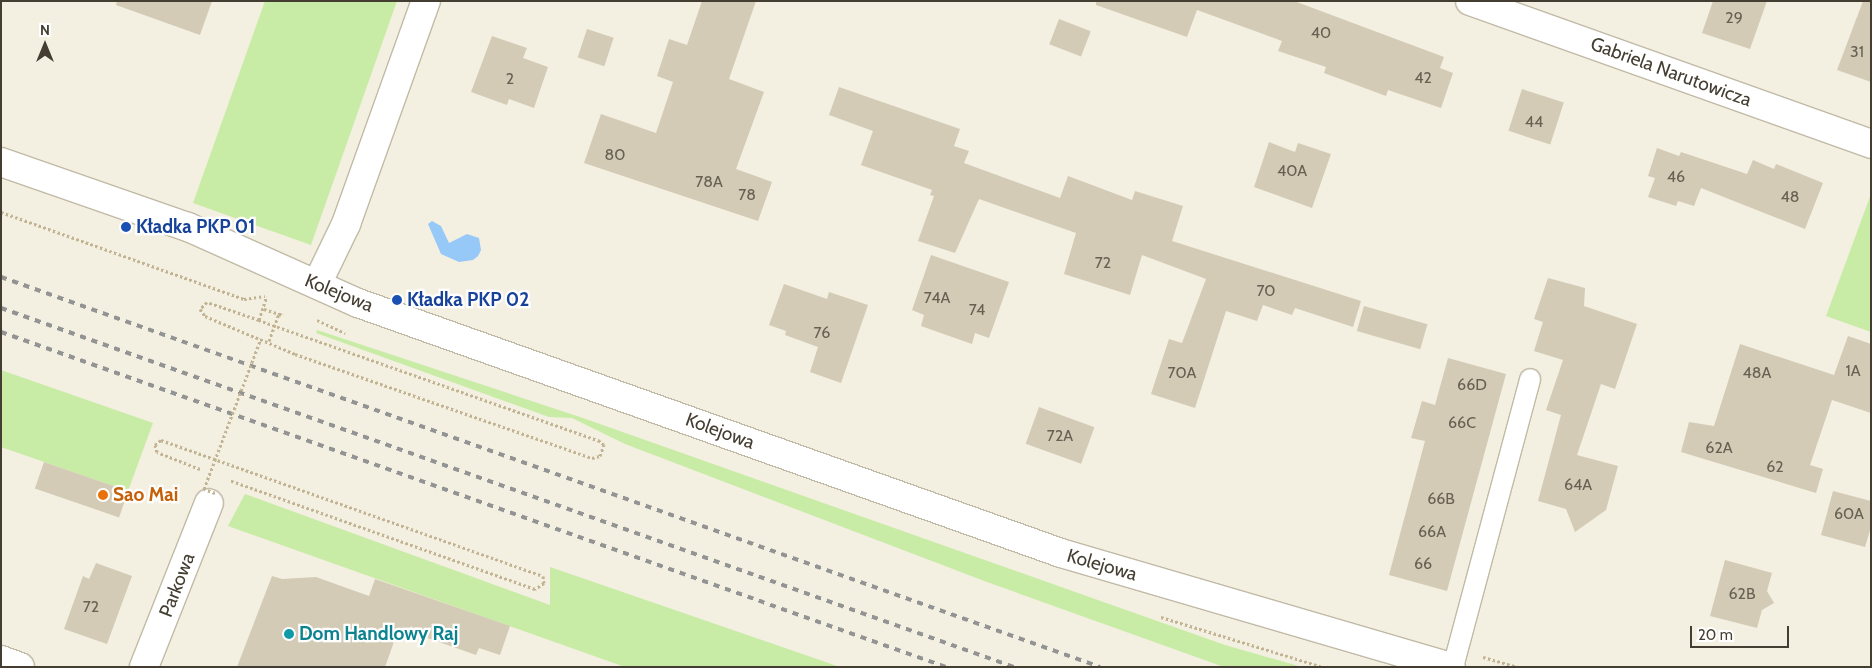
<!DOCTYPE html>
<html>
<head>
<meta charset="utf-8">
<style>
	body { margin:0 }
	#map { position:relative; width:1872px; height:668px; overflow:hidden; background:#f3efe1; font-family:Cabin,sans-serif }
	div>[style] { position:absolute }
	.green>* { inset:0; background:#c8eca5 }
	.water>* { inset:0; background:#96c9f7 }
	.building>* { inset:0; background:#d4cbb6; transform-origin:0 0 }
	.path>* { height:3px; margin-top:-1.5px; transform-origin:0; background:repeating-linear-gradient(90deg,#c2b493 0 2.5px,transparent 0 5px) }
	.roads { filter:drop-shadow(1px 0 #c1baa6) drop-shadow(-1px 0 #c1baa6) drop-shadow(0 1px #c1baa6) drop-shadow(0 -1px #c1baa6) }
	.lane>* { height:20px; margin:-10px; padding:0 10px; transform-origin:10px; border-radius:10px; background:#fff }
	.street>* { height:28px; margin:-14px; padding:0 14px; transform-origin:14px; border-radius:14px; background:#fff }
	.rail>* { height:4px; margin-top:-2px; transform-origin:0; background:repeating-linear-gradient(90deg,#939393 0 6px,transparent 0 12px) }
	.path-bridge>* { height:3px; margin-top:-1.5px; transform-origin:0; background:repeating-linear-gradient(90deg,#c2b493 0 2.5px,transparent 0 5px) }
	.dots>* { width:14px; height:14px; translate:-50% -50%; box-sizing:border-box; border:2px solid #fff; border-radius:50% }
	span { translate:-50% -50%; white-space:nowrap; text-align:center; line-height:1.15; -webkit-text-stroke:4.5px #fff; paint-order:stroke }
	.number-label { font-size:16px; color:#686153 }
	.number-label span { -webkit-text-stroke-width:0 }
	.street-label { font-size:19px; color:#443e32 }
	.transit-label { font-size:19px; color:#164399; font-weight:700 }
	.left { translate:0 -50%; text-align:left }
	.food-label { font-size:19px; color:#c56008; font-weight:700 }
	.culture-label { font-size:19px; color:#0d838f; font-weight:700 }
	.frame { position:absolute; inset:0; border:2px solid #443e32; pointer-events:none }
	.north { position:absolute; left:20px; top:20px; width:50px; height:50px; -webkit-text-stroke:4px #fff; paint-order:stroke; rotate:0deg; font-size:14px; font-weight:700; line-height:20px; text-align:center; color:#443e32 }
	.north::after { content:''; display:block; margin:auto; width:18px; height:22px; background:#443e32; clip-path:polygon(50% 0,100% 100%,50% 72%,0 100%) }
	.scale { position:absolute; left:1690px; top:626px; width:99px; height:22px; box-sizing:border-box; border:2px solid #443e32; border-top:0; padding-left:6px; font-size:15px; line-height:18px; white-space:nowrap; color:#443e32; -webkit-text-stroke:4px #fff; paint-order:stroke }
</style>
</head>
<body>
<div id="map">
	<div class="green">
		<div style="clip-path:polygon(265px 1px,397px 1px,311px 245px,193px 203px)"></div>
		<div style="clip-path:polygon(1871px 194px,1871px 332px,1826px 316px)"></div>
		<div style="clip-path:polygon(317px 330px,583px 418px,1225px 645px,1302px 667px,1224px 667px,987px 582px,625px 444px,572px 418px,549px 417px,316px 333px)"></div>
		<div style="clip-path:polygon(1px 370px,153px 423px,128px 491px,1px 447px)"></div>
		<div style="clip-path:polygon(245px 494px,550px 605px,550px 567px,840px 667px,625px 667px,228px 526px)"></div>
	</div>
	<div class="water">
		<div style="clip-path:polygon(432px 221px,441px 226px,449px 243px,467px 234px,479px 238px,481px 250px,478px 256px,473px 260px,459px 262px,441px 254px,428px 224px)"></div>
	</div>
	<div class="building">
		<div style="clip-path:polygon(117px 1px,212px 1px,200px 35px,116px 5px)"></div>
		<div style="clip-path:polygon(702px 1px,756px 1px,729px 79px,764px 92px,736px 169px,772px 182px,758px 221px,584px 163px,601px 114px,656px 133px,673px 82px,657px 76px,669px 39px,687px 45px)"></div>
		<div style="clip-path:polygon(1096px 1px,1294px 1px,1444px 57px,1440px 68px,1453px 73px,1441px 108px,1388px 90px,1386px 96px,1324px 73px,1326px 67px,1278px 51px,1282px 41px,1197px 10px,1187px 37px,1096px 5px)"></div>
		<div style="clip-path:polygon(1713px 1px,1767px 1px,1750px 49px,1702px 33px)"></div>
		<div style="clip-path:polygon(1863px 1px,1871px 1px,1871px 82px,1837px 70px)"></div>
		<div style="left:1059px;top:19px;width:34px;height:27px;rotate:21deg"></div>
		<div style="left:587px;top:29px;width:28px;height:30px;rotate:18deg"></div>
		<div style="clip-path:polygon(492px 36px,527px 48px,523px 58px,548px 67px,534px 108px,509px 99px,507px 105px,471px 92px)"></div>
		<div style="clip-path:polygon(839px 87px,960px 129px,954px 146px,969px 151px,964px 163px,1060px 198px,1068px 176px,1132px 200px,1135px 191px,1183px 206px,1172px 241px,1361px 301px,1353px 327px,1295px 308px,1292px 315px,1263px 305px,1257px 321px,1226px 311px,1195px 408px,1151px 394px,1169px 339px,1182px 343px,1206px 279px,1142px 255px,1130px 295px,1064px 274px,1076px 233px,979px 199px,955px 253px,918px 241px,934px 196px,930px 195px,932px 190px,861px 165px,873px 131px,829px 115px)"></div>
		<div style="left:1522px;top:89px;width:44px;height:44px;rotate:18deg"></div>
		<div style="clip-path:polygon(1269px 142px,1295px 152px,1298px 143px,1331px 154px,1312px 208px,1254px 187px)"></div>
		<div style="clip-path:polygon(1657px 148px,1679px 156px,1681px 152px,1747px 174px,1753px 160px,1774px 169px,1776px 164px,1823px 183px,1805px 229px,1701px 188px,1694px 206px,1678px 201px,1676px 206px,1648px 197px,1655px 178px,1648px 176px)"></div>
		<div style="clip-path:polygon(931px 255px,1009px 282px,989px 338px,975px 333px,972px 344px,921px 326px,924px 315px,912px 310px)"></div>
		<div style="clip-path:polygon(1548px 278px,1585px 288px,1584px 306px,1637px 324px,1615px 389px,1601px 384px,1577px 455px,1618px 466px,1606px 510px,1575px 532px,1566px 509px,1538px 501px,1561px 415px,1546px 410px,1563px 360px,1534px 351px,1543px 322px,1534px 319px)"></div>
		<div style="clip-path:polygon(784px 284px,827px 299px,829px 292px,868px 305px,841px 383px,810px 372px,818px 347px,785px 335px,786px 331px,769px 325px)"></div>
		<div style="left:1364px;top:306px;width:66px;height:26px;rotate:16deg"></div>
		<div style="clip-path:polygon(1848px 336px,1871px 344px,1871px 413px,1832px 400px,1810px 465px,1823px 469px,1816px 493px,1681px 452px,1689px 422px,1714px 426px,1740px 344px,1834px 375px)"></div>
		<div style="clip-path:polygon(1448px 358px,1506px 374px,1447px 591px,1389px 575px,1425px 441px,1411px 438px,1422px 401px,1435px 405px)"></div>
		<div style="left:1039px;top:407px;width:59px;height:39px;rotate:20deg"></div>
		<div style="left:44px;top:462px;width:89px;height:28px;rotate:19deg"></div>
		<div style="clip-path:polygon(1833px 491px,1871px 501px,1871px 527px,1865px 547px,1821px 535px)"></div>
		<div style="clip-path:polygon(1725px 560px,1772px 573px,1767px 591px,1774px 603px,1762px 610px,1757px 628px,1710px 616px)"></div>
		<div style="clip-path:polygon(96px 563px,132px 576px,107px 644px,64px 629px,83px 576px,89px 579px)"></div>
		<div style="clip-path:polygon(272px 576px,282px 579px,316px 577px,369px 596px,375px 579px,510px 626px,500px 655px,479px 648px,476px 655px,399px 628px,385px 667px,237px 667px)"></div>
	</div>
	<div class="path">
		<div style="left:1px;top:212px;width:258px;rotate:19.7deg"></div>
		<div style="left:244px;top:299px;width:21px;rotate:-8deg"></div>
		<div style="left:264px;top:309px;width:20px;rotate:18deg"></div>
		<div style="left:259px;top:320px;width:55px;rotate:-160.9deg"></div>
		<div style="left:207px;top:302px;width:10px;rotate:135deg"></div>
		<div style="left:200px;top:309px;width:9px;rotate:54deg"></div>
		<div style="left:205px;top:316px;width:98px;rotate:22.9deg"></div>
		<div style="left:295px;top:354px;width:315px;rotate:19.3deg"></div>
		<div style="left:592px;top:458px;width:8px;rotate:-14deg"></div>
		<div style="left:600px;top:456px;width:12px;rotate:-70deg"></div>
		<div style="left:604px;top:445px;width:6px;rotate:-135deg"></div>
		<div style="left:600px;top:441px;width:362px;rotate:-160.5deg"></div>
		<div style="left:259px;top:320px;width:25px;rotate:-72deg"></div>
		<div style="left:317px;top:320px;width:31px;rotate:25deg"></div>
		<div style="left:200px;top:469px;width:46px;rotate:-158.4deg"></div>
		<div style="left:157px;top:452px;width:7px;rotate:-106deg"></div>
		<div style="left:155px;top:445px;width:8px;rotate:-40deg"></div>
		<div style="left:161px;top:440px;width:405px;rotate:19.6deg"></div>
		<div style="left:543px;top:576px;width:7px;rotate:82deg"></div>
		<div style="left:544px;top:583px;width:11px;rotate:146deg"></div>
		<div style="left:535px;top:589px;width:323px;rotate:-160.4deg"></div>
		<div style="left:1161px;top:617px;width:170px;rotate:17.2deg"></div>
		<div style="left:1483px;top:657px;width:36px;rotate:16deg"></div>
	</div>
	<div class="roads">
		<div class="lane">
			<div style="left:1453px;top:667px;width:298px;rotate:-75deg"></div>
		</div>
		<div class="street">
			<div style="left:1470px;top:1px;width:426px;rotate:19.6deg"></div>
			<div style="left:1px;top:162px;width:198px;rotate:19.2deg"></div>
			<div style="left:188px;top:227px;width:186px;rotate:24.1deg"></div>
			<div style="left:358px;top:303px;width:746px;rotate:19.58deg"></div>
			<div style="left:1061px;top:553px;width:406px;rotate:16.3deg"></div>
			<div style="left:317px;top:284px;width:67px;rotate:-64.2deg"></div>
			<div style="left:346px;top:224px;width:237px;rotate:-70.3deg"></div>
			<div style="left:1px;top:660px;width:20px;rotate:20deg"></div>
			<div style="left:144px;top:667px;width:176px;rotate:-68.4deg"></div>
		</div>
	</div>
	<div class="rail">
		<div style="left:1px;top:277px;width:1166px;rotate:19.54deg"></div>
		<div style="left:1px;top:308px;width:1075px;rotate:19.51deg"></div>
		<div style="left:1px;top:332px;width:1003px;rotate:19.52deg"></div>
	</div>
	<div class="path-bridge">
		<div style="left:269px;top:341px;width:29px;rotate:-70deg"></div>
		<div style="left:279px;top:314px;width:4px;rotate:14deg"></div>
		<div style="left:215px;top:493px;width:12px;rotate:-160deg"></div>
		<div style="left:204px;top:489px;width:161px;rotate:-69.3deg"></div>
	</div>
	<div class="dots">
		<div style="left:126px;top:227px;background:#1a4fb4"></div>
		<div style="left:397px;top:300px;background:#1a4fb4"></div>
		<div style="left:103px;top:495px;background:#e8710a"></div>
		<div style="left:289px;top:634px;background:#0f9aa8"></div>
	</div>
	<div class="number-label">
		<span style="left:1734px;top:18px">29</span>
		<span style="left:1321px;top:33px">40</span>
		<span style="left:1857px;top:52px">31</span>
		<span style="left:1423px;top:78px">42</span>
		<span style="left:510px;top:79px">2</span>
		<span style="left:1534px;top:122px">44</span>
		<span style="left:615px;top:155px">80</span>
		<span style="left:1292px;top:171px">40A</span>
		<span style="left:1676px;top:177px">46</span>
		<span style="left:709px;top:182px">78A</span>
		<span style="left:747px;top:195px">78</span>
		<span style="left:1790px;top:197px">48</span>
		<span style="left:1103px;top:263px">72</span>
		<span style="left:1266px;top:291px">70</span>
		<span style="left:937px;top:298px">74A</span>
		<span style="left:977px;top:310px">74</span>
		<span style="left:822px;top:333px">76</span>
		<span style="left:1853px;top:371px">1A</span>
		<span style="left:1182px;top:373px">70A</span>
		<span style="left:1757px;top:373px">48A</span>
		<span style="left:1472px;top:385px">66D</span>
		<span style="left:1462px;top:423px">66C</span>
		<span style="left:1060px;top:436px">72A</span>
		<span style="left:1719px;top:448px">62A</span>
		<span style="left:1775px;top:467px">62</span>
		<span style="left:1578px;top:485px">64A</span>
		<span style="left:1441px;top:499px">66B</span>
		<span style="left:1849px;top:514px">60A</span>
		<span style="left:1432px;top:532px">66A</span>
		<span style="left:1423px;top:564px">66</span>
		<span style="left:1742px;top:594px">62B</span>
		<span style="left:91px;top:607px">72</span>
	</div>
	<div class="street-label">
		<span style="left:1671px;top:72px;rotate:20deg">Gabriela Narutowicza</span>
		<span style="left:339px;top:293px;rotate:22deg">Kolejowa</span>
		<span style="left:720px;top:431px;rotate:20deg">Kolejowa</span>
		<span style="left:1102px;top:565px;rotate:16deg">Kolejowa</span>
		<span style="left:177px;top:585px;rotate:-69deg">Parkowa</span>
	</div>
	<div class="transit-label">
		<span class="left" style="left:136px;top:227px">Kładka PKP 01</span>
		<span class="left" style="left:407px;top:300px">Kładka PKP 02</span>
	</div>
	<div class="food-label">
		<span class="left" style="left:113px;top:495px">Sao Mai</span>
	</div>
	<div class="culture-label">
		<span class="left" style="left:299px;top:634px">Dom Handlowy Raj</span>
	</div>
	<div class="frame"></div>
	<div class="north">N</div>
	<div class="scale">20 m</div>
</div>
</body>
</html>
